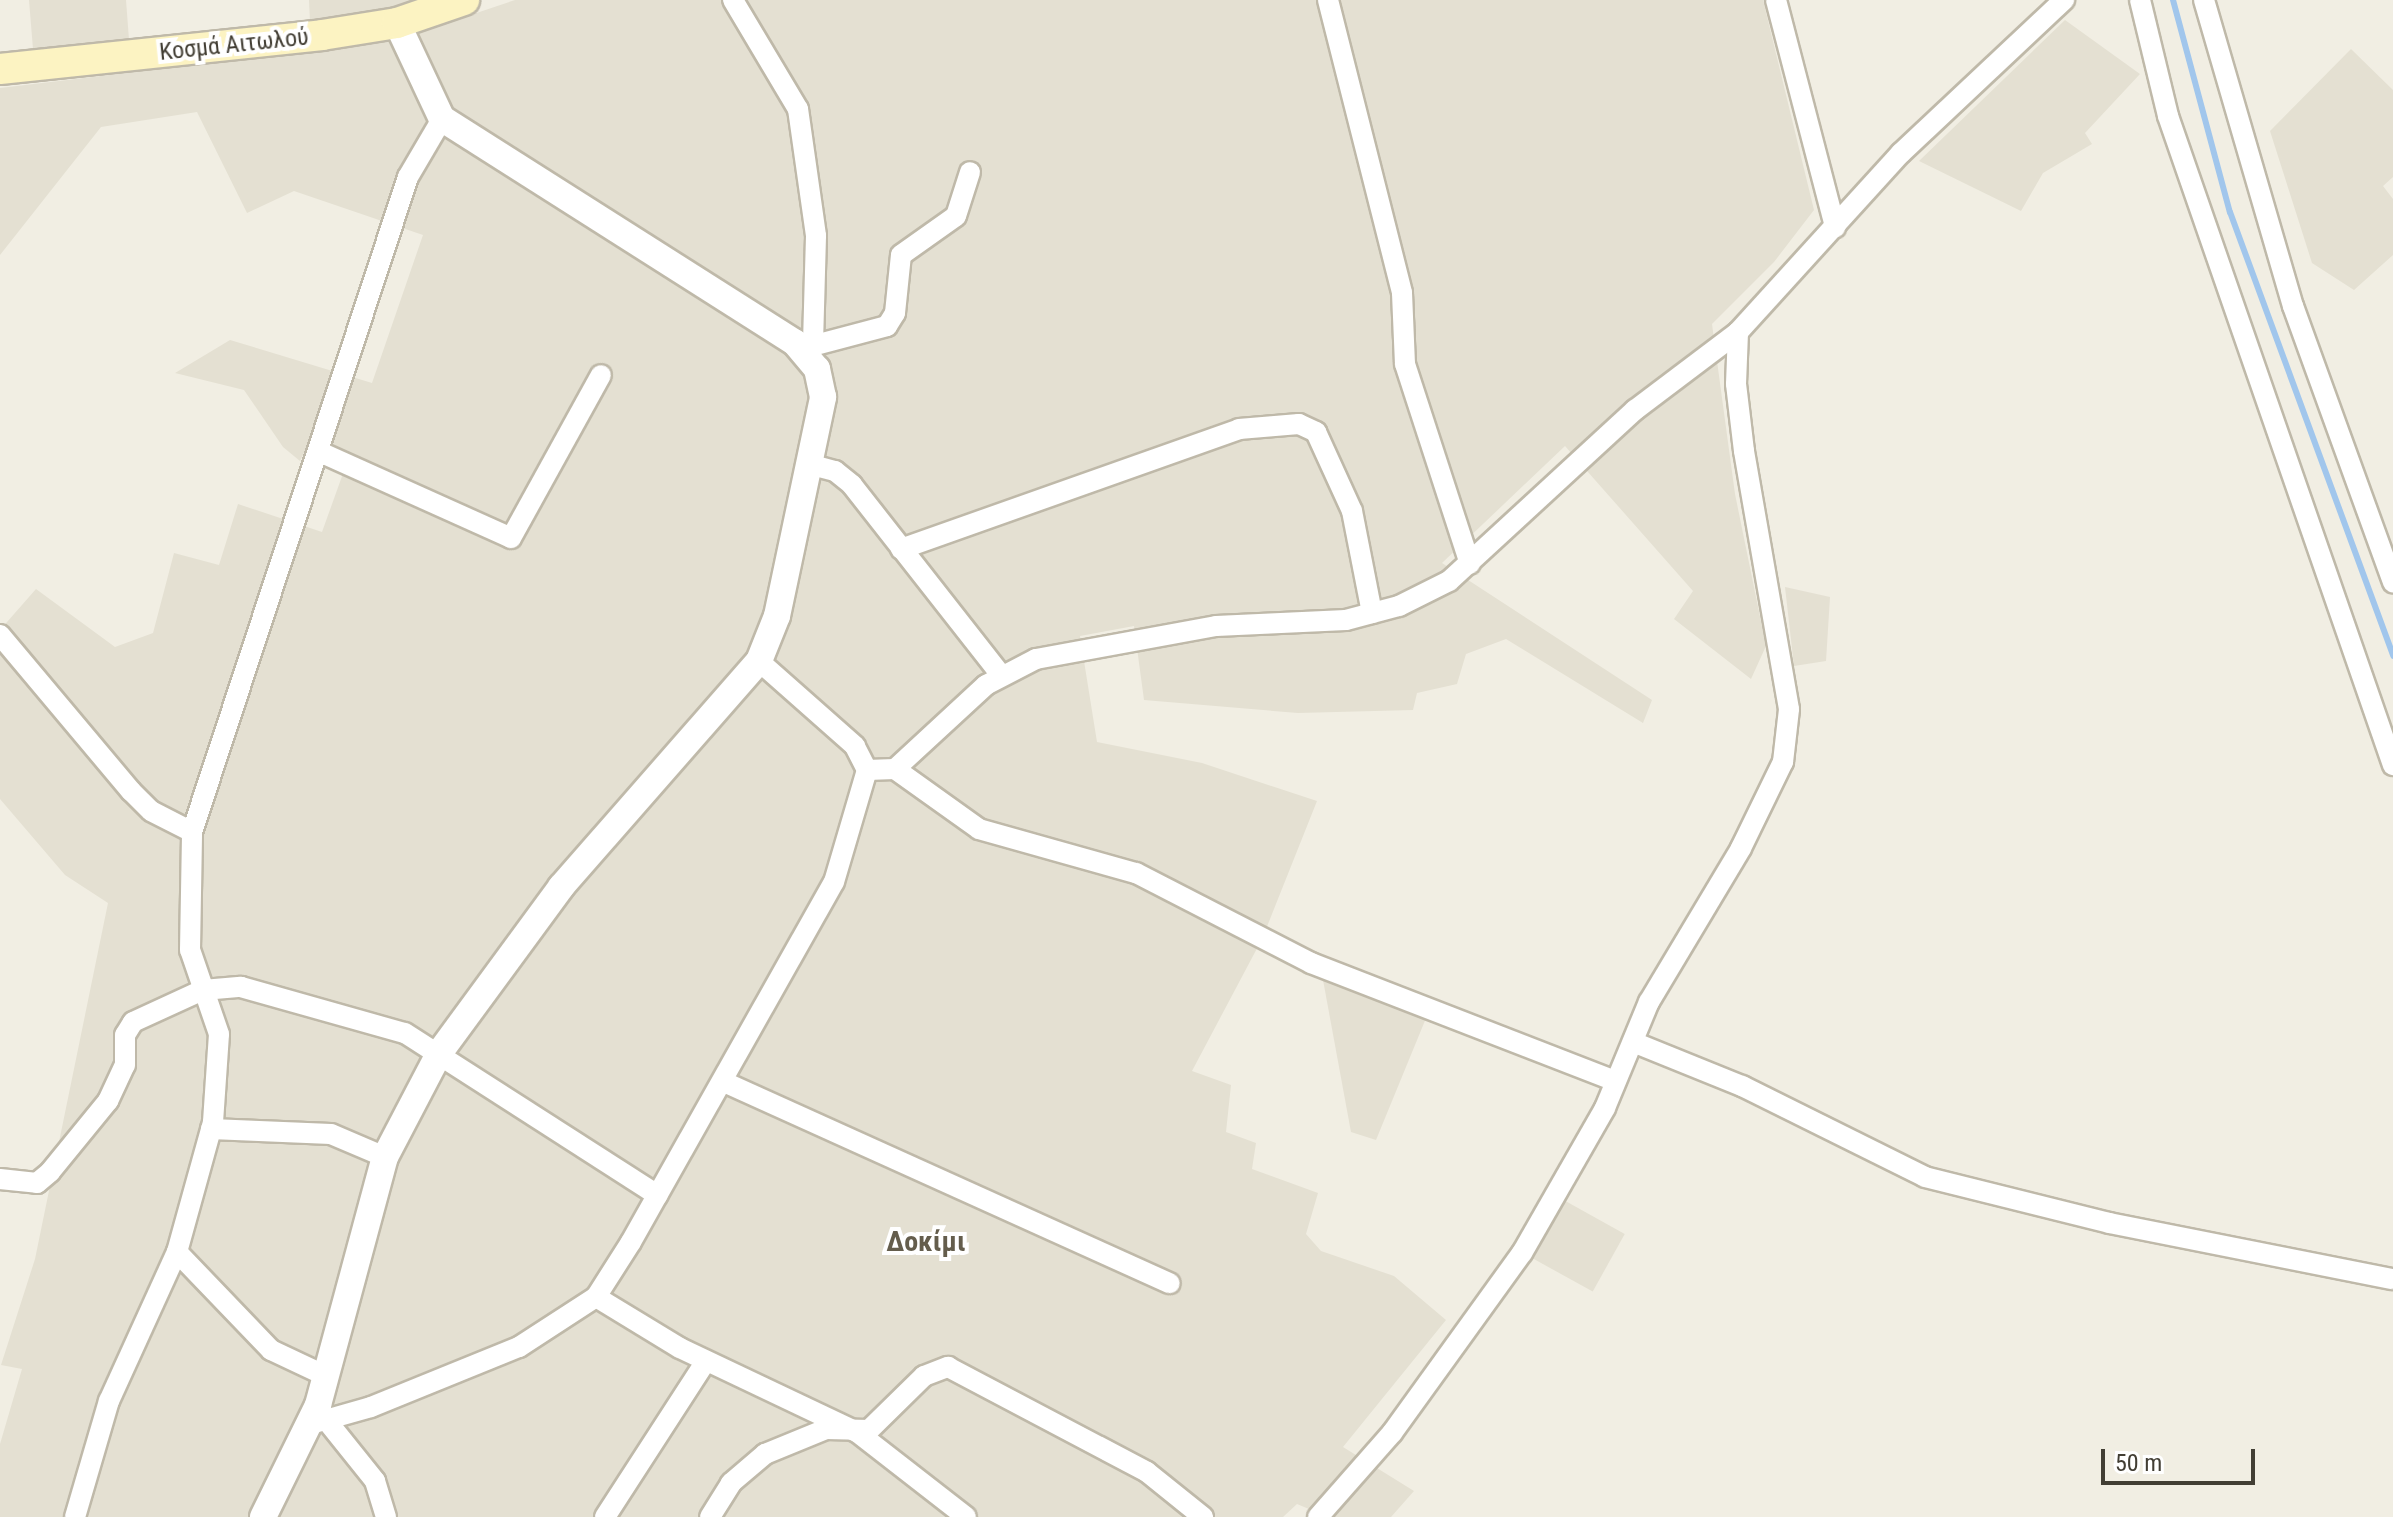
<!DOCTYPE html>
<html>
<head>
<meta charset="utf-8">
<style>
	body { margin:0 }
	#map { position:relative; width:2393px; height:1517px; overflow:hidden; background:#f1eee3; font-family:"Roboto Condensed",sans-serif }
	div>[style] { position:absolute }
	.residential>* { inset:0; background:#e4e0d2; transform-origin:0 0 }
	.stream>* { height:6px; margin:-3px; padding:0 3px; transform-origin:3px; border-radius:3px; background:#a1c6ec }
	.roads { filter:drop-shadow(2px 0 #bfb9a9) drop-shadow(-2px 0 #bfb9a9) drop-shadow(0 2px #bfb9a9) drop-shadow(0 -2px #bfb9a9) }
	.minor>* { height:20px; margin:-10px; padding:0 10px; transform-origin:10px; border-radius:10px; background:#fff }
	.tertiary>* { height:26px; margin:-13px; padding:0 13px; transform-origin:13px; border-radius:13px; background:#fff }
	.secondary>* { height:30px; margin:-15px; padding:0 15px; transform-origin:15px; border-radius:15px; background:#fcf3c2 }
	span { translate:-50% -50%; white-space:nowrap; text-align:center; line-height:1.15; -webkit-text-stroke:8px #fff; paint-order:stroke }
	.street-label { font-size:24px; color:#423e34 }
	.quarter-label { font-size:28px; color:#645d4c; font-weight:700 }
	.scale { position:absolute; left:2101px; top:1449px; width:154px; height:36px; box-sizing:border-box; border:4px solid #423e34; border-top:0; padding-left:10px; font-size:24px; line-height:28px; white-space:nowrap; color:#423e34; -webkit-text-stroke:6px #fff; paint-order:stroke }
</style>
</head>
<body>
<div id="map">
	<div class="residential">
		<div style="clip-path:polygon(29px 0,126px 0,129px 40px,33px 49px)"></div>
		<div style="clip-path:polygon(309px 0,427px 0,386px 13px,310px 22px)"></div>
		<div style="clip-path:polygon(515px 0,1763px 0,1814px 210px,1774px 262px,1712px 324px,1735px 494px,1766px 646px,1751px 679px,1674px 619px,1693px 591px,1565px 446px,1442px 563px,1652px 700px,1643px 723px,1506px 639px,1466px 654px,1457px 684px,1417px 693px,1413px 710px,1298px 713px,1144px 700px,1134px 626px,1080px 636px,1097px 742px,1202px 763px,1317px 801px,1262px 939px,1192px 1071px,1231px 1085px,1226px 1132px,1256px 1143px,1252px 1169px,1318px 1193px,1306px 1234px,1321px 1251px,1394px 1276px,1446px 1320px,1343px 1447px,1414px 1491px,1391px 1517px,1328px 1517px,1297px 1504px,1283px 1517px,0 1517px,0 1444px,22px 1369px,1px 1365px,35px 1259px,108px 903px,65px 875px,0 799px,0 630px,36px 589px,115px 647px,153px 633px,174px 553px,219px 565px,238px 504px,322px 532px,350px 454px,310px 440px,300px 461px,283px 447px,244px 390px,175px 373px,230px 340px,372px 383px,423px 235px,294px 191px,247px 213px,197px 112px,101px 127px,0 255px,0 88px,393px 41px)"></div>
		<div style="clip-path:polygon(2065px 20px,2140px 74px,2085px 133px,2092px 144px,2043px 173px,2021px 211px,1919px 161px)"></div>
		<div style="clip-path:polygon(2351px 49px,2393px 90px,2393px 177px,2383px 186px,2393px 199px,2393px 255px,2354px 290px,2312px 263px,2270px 131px)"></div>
		<div style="clip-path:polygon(1785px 587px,1830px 597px,1826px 661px,1794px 666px)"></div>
		<div style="clip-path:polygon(1321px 969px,1431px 1006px,1376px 1140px,1351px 1132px)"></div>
		<div style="left:1560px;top:1198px;width:74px;height:66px;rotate:29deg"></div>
	</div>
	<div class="stream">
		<div style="left:2173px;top:0;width:220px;rotate:75deg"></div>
		<div style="left:2230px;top:212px;width:473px;rotate:69.8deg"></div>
	</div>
	<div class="roads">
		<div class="minor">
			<div style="left:733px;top:0;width:127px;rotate:59.2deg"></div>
			<div style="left:798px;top:109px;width:128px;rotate:81.9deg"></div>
			<div style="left:816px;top:236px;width:107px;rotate:91.6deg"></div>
			<div style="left:1328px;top:0;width:302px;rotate:75.8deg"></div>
			<div style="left:1402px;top:293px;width:71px;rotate:87.6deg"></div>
			<div style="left:1405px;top:364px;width:210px;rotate:72deg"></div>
			<div style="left:1776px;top:0;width:235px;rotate:75.4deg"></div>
			<div style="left:2140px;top:0;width:119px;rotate:76.4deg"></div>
			<div style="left:2168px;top:116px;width:687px;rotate:70.88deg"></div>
			<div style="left:2204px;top:0;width:319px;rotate:73.8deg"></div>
			<div style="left:2293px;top:306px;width:294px;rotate:70.1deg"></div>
			<div style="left:804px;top:348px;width:86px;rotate:-14.8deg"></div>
			<div style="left:887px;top:326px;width:15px;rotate:-58deg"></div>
			<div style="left:895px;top:313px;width:58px;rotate:-84.1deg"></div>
			<div style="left:901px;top:255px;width:67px;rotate:-35.3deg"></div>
			<div style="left:956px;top:216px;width:46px;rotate:-72.3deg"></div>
			<div style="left:322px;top:453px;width:207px;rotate:24.2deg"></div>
			<div style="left:511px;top:538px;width:186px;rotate:-61.1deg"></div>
			<div style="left:812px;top:465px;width:24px;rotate:15deg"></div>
			<div style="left:835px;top:471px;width:22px;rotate:39deg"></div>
			<div style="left:852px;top:485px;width:241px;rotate:51.9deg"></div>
			<div style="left:901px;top:549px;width:359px;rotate:-19.5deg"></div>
			<div style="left:1239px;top:429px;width:60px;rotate:-4.8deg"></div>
			<div style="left:1299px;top:424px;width:19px;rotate:25deg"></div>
			<div style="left:1316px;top:432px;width:87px;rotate:65.5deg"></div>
			<div style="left:1352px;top:511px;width:104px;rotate:78.9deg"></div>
			<div style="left:0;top:635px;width:204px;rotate:50deg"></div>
			<div style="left:131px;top:791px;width:28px;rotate:45deg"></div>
			<div style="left:151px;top:811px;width:46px;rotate:27.1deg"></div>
			<div style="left:895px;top:769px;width:103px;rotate:35.5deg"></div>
			<div style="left:979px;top:829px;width:163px;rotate:15.7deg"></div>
			<div style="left:1136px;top:873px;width:197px;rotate:27.2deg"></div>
			<div style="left:1311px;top:963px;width:326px;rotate:21.2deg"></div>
			<div style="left:867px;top:770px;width:28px;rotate:-2deg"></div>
			<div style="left:895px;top:769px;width:124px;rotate:-42.7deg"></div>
			<div style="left:986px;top:685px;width:56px;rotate:-27.5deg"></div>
			<div style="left:1036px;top:659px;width:183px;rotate:-10.4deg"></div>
			<div style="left:1216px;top:626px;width:130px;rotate:-2.6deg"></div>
			<div style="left:1346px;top:620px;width:55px;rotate:-14.8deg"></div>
			<div style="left:1399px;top:606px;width:56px;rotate:-26.6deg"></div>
			<div style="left:1449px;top:581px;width:253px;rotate:-42.6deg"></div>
			<div style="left:1635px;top:410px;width:129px;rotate:-37.1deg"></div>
			<div style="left:1738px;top:332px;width:242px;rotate:-47.7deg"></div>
			<div style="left:1901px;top:153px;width:224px;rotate:-43.2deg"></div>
			<div style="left:1633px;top:1042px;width:118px;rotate:22deg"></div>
			<div style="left:1742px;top:1086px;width:204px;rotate:26.4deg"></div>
			<div style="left:1925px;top:1177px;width:190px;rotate:14deg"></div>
			<div style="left:2109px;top:1223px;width:289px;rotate:11.2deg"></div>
			<div style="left:724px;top:1082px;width:489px;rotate:24.3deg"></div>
			<div style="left:211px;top:1129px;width:120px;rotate:2.4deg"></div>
			<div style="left:331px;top:1134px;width:59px;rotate:23.1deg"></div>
			<div style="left:0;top:1179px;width:37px;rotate:6deg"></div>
			<div style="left:37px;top:1183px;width:17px;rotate:-40deg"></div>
			<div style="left:50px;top:1172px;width:92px;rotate:-50.8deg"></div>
			<div style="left:108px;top:1101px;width:40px;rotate:-65deg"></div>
			<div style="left:125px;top:1065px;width:30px;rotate:-90deg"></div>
			<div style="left:125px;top:1035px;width:15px;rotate:-58deg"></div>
			<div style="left:133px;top:1022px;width:77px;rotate:-24.6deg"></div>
			<div style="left:203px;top:990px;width:38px;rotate:-5deg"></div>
			<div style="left:241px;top:987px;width:170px;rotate:15.7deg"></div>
			<div style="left:405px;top:1033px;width:300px;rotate:32.7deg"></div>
			<div style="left:177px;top:1252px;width:136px;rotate:46.2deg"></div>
			<div style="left:271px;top:1350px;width:61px;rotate:25.3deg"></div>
			<div style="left:596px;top:1297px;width:98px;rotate:31.3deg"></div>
			<div style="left:680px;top:1348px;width:196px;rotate:25.4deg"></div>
			<div style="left:857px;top:1432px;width:138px;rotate:37.9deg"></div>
			<div style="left:327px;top:1421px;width:77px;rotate:51.3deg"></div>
			<div style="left:375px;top:1481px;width:38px;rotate:73deg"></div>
			<div style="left:311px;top:1424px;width:62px;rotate:-15.8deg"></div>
			<div style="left:371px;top:1407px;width:160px;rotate:-22.1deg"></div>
			<div style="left:519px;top:1347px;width:92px;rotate:-33deg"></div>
			<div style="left:596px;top:1297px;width:65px;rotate:-57.5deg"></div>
			<div style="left:631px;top:1242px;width:413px;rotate:-60.6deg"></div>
			<div style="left:834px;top:882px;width:117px;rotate:-73.6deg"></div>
			<div style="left:867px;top:770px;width:27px;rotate:-117deg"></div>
			<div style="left:855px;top:746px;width:128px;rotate:-138.5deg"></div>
			<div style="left:75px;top:1517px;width:121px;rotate:-73.7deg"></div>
			<div style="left:109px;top:1401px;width:164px;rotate:-65.5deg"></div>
			<div style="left:177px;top:1252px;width:135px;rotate:-74.5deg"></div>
			<div style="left:213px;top:1122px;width:88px;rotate:-86.1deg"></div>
			<div style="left:219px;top:1034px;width:89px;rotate:-109deg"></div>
			<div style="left:190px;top:950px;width:118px;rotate:-89deg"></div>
			<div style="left:192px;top:832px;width:690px;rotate:-71.75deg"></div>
			<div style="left:408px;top:177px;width:67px;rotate:-59.6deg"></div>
			<div style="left:605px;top:1517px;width:186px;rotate:-57.1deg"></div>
			<div style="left:710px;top:1517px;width:40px;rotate:-58deg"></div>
			<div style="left:731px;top:1483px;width:45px;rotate:-40.5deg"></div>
			<div style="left:765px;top:1454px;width:66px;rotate:-22.3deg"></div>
			<div style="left:826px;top:1429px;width:43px;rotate:1.3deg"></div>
			<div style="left:869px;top:1430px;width:77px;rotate:-44.5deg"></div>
			<div style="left:924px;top:1376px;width:26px;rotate:-21deg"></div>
			<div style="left:948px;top:1367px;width:225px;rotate:27.8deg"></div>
			<div style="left:1147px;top:1472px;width:72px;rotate:38.8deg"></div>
			<div style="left:1318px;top:1517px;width:112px;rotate:-48.6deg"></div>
			<div style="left:1392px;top:1433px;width:222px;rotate:-54.2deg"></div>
			<div style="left:1522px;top:1253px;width:167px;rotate:-60.2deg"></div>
			<div style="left:1605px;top:1108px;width:115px;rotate:-67.5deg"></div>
			<div style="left:1649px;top:1002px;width:179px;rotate:-59.1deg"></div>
			<div style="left:1741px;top:848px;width:96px;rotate:-64deg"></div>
			<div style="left:1783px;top:762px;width:53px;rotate:-83.5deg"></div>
			<div style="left:1789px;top:709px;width:262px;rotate:-99.9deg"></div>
			<div style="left:1744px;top:451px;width:67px;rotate:-96.8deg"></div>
			<div style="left:1736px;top:384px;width:52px;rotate:-87.8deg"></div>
		</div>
		<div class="tertiary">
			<div style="left:263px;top:1517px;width:125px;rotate:-63.8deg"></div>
			<div style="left:318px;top:1405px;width:257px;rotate:-74.9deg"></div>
			<div style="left:385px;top:1157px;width:119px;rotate:-62.4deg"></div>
			<div style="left:440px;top:1052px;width:205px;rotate:-53.7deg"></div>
			<div style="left:561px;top:887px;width:300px;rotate:-48.8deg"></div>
			<div style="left:759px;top:661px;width:48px;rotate:-68.2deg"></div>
			<div style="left:777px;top:616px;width:224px;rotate:-78.1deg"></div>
			<div style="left:823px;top:397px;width:29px;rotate:-102deg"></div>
			<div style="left:817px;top:369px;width:35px;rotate:-130deg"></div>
			<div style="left:794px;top:342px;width:417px;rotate:-147.6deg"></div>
			<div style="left:442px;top:119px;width:106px;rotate:-115.1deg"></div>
		</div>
		<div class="secondary">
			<div style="left:0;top:69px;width:324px;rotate:-6deg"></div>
			<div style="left:322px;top:35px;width:76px;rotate:-9.1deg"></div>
			<div style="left:397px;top:23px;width:71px;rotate:-18.9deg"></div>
		</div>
	</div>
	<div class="street-label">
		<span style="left:234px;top:45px;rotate:-6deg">Κοσμά Αιτωλού</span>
	</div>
	<div class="quarter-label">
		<span style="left:926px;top:1242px">Δοκίμι</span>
	</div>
	<div class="scale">50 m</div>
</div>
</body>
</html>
